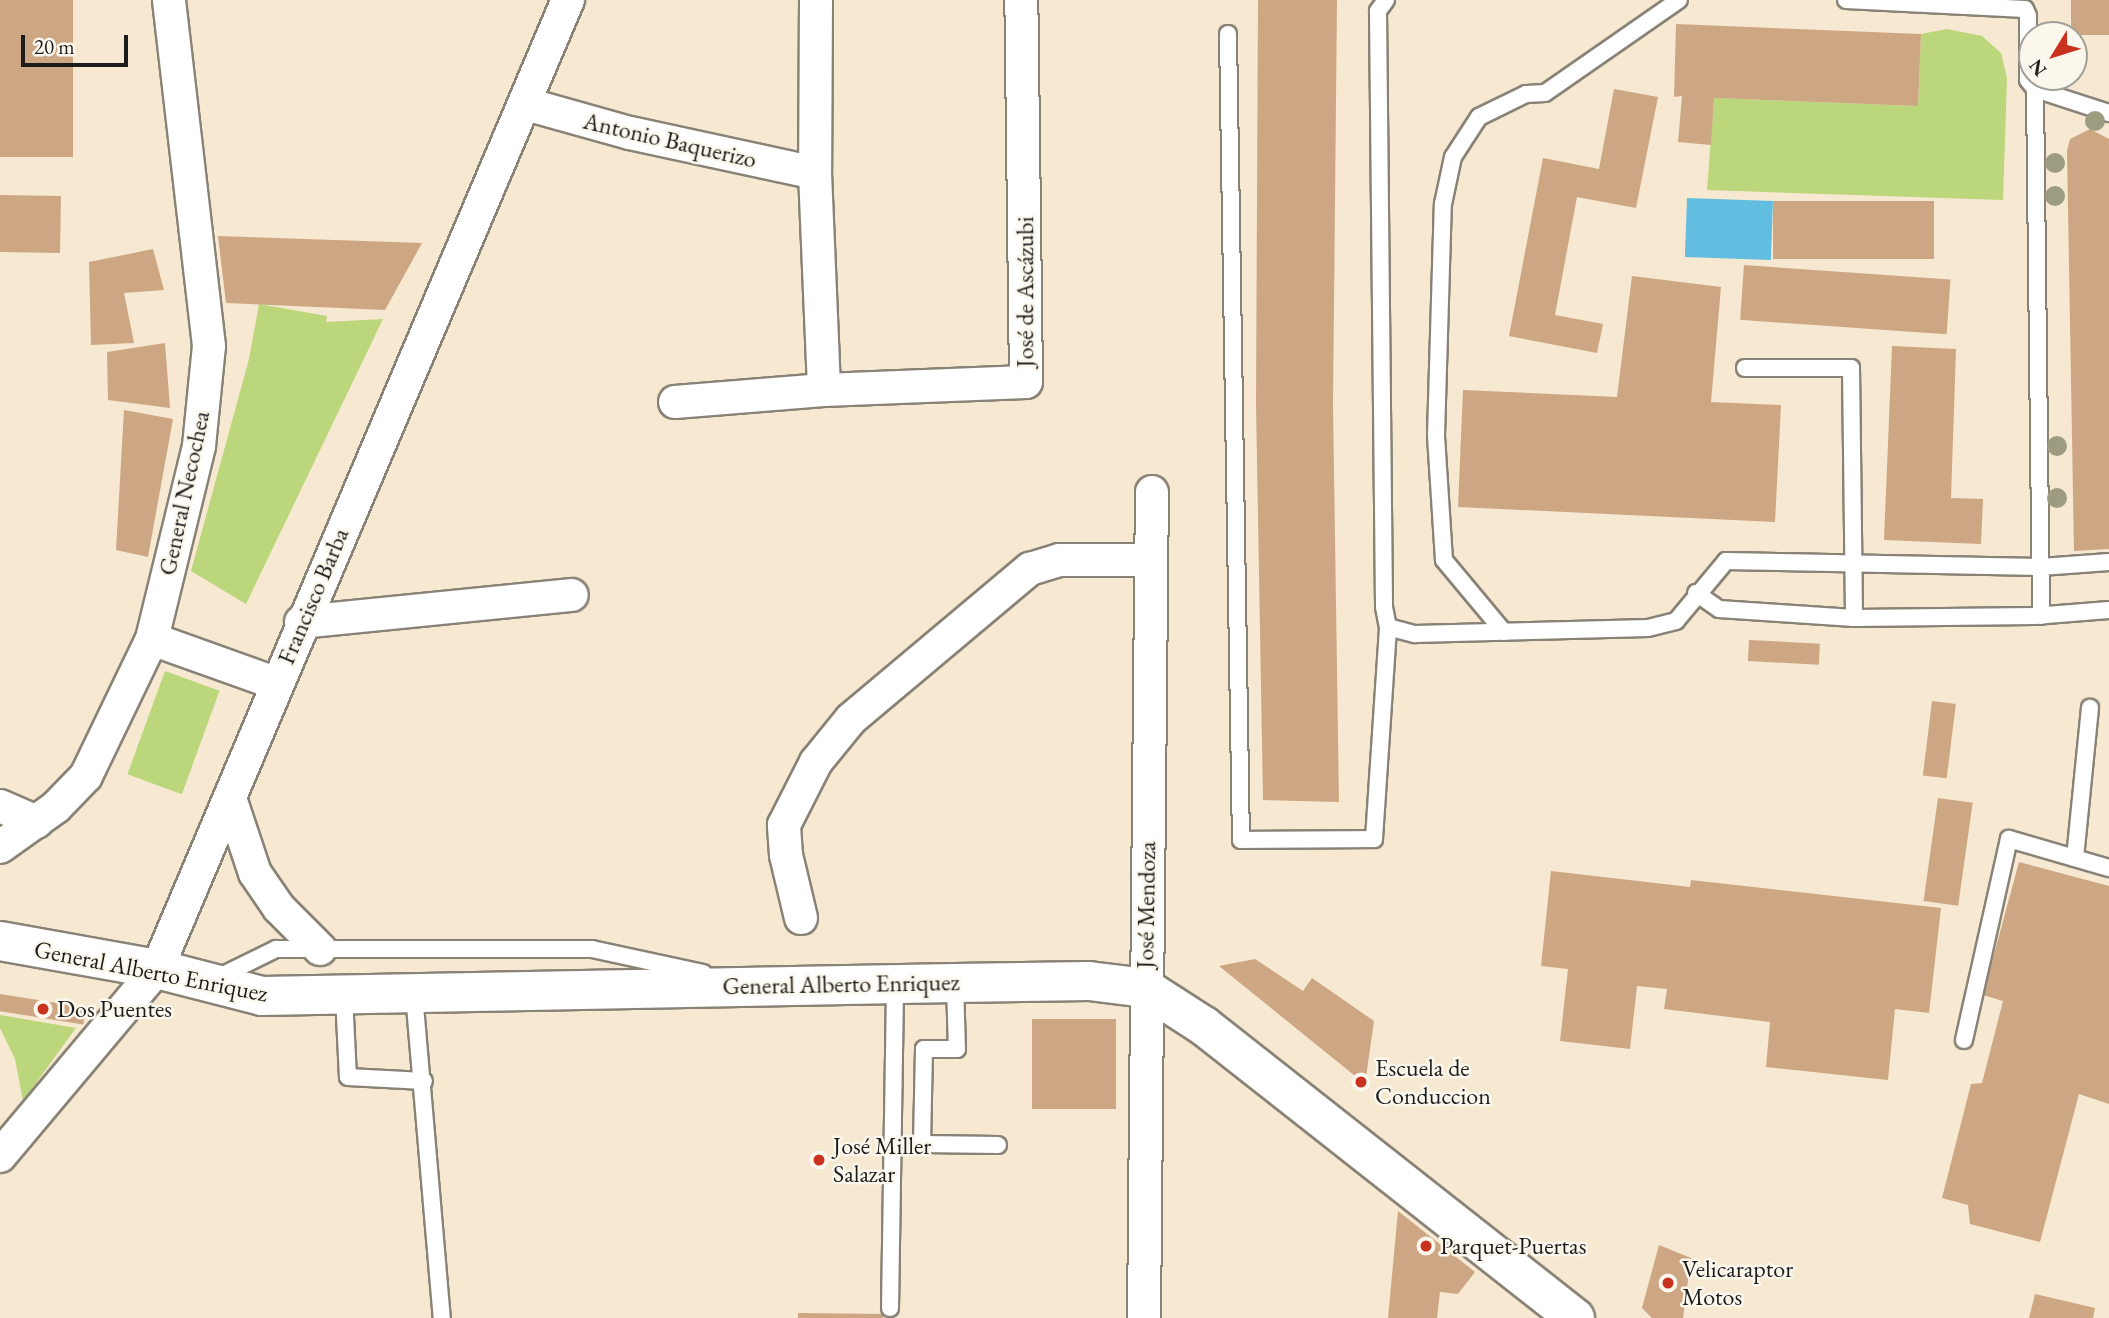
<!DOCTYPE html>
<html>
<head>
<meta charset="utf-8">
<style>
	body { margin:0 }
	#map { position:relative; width:2109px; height:1318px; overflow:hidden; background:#f6e8d1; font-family:"EB Garamond",serif }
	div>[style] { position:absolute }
	.green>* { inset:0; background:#bcd67b; transform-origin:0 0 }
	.water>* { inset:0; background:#62bee0; transform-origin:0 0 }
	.building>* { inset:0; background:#cda783; transform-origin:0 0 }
	.roads { filter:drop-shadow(2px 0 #898276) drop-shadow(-2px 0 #898276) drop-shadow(0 2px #898276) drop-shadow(0 -2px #898276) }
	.service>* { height:16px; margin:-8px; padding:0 8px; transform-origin:8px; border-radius:8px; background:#fff }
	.minor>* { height:32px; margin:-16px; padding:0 16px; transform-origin:16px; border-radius:16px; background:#fff }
	.primary>* { height:38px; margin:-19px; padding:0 19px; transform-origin:19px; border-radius:19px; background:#fff }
	.trees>* { width:20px; height:20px; margin:-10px; border-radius:50%; background:#9d9c80 }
	.dots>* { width:19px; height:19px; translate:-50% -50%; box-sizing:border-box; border:4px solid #fbf7ec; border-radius:50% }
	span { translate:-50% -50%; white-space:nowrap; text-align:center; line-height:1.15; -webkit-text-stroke:5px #fbf7ec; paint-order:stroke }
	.street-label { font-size:24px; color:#1c1c1c }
	.poi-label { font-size:24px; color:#1c1c1c }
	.left { translate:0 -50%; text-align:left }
	.north { position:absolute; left:2018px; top:21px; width:70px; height:70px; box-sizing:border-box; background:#fbf7ec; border:2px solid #a29f99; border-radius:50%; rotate:232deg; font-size:19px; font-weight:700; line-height:28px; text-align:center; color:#1c1c1c }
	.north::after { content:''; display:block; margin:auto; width:24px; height:32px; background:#c8321e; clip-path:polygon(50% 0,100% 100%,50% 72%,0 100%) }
	.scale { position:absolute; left:21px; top:35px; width:107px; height:32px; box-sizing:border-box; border:4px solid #1c1c1c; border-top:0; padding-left:9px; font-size:21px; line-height:24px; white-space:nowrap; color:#1c1c1c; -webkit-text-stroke:5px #fbf7ec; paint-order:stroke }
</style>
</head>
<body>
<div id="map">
	<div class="green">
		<div style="clip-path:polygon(1947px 29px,1982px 36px,2001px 53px,2007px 78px,2003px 200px,1707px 190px,1714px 98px,1918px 106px,1921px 34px)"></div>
		<div style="clip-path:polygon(259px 304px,327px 316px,326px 322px,383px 319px,246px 604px,191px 571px,249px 359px)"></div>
		<div style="left:165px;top:671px;width:58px;height:110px;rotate:20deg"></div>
		<div style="clip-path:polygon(0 1015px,76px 1028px,23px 1101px,15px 1059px,0 1028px)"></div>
	</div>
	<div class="water">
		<div style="left:1687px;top:198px;width:86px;height:59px;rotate:2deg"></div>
	</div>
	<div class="building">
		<div style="left:0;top:0;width:73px;height:157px"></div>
		<div style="clip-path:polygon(1258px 0,1337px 0,1333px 405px,1339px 802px,1263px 800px,1256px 404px)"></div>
		<div style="left:2071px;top:0;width:38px;height:35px"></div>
		<div style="clip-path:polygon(1676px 24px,1921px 34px,1918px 106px,1714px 98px,1711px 145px,1678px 142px,1682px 96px,1674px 97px)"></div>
		<div style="clip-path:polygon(1614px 89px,1658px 97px,1636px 208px,1577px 197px,1555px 315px,1603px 324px,1597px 353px,1509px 336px,1543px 158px,1599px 169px)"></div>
		<div style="clip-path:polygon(2090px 129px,2109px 139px,2109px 549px,2074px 551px,2067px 151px,2070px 139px)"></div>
		<div style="left:0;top:195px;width:61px;height:57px;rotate:1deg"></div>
		<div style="left:1773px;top:201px;width:161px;height:58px"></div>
		<div style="clip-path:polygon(218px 236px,422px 243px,385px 310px,226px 303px)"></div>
		<div style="clip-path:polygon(153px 249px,164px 290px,124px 293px,134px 343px,91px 345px,89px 262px)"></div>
		<div style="left:1744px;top:265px;width:207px;height:55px;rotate:4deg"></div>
		<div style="clip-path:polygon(1632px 276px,1721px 287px,1711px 402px,1781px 405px,1775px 522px,1458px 507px,1463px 390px,1617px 397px)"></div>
		<div style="clip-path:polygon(165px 343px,170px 408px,108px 400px,107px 352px)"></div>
		<div style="clip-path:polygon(1892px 346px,1956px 349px,1951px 498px,1983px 499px,1981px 544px,1884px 540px)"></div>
		<div style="clip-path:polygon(124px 410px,173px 419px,148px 557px,116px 550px)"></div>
		<div style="left:1749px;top:640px;width:71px;height:21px;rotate:3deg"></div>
		<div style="left:1932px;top:701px;width:24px;height:75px;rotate:7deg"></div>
		<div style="left:1938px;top:798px;width:35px;height:104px;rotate:8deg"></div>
		<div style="clip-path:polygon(2019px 862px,2109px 886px,2109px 1104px,2079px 1094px,2040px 1242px,1970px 1224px,1968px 1205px,1942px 1198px,1971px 1084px,1982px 1083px,2003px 1001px,1983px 995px)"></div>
		<div style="clip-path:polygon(1551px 871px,1690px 887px,1691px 880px,1941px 908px,1929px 1013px,1895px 1009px,1888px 1080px,1766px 1067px,1770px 1022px,1664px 1009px,1667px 989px,1637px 986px,1630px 1049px,1560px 1041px,1568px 969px,1541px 966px)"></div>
		<div style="clip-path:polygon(1255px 959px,1303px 991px,1312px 978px,1374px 1021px,1365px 1084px,1219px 966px)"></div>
		<div style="left:0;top:994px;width:87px;height:17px;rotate:9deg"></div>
		<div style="left:1032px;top:1019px;width:84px;height:90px"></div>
		<div style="clip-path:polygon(1398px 1211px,1475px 1272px,1458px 1294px,1440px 1292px,1437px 1318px,1388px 1318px)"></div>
		<div style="clip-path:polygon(1659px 1245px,1691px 1258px,1683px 1318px,1652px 1318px,1642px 1308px)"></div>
		<div style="clip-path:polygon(2035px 1294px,2095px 1308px,2093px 1318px,2029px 1318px)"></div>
		<div style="clip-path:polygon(798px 1313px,883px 1314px,883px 1318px,798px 1318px)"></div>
	</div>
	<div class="roads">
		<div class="service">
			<div style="left:1386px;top:0;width:14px;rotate:126deg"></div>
			<div style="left:1378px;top:11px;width:596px;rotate:89.42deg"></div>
			<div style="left:1384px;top:607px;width:20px;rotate:79deg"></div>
			<div style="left:1388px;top:627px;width:28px;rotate:15deg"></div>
			<div style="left:1415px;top:634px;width:233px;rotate:-1.5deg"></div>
			<div style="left:1648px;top:628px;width:29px;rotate:-14deg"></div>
			<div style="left:1676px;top:621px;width:78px;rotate:-50.2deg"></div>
			<div style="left:1726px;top:561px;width:315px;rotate:1.1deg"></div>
			<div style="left:2041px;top:567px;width:68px;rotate:-4.2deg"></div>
			<div style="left:1846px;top:0;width:179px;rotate:2.9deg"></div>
			<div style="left:2025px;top:9px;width:8px;rotate:67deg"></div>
			<div style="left:2028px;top:16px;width:64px;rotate:90deg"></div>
			<div style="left:2028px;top:80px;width:11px;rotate:52deg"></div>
			<div style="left:2035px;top:89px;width:78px;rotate:18deg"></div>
			<div style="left:1228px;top:34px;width:806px;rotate:89.08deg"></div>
			<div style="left:1241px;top:840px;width:133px;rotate:-0.4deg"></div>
			<div style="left:1374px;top:839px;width:212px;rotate:-86.2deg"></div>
			<div style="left:2035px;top:89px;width:527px;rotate:89.35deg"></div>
			<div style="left:1745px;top:368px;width:106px"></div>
			<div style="left:1851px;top:368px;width:250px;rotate:89.3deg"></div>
			<div style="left:1696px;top:593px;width:28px;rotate:35deg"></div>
			<div style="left:1719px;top:609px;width:135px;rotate:3.8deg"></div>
			<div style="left:1854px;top:618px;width:180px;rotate:-0.6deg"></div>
			<div style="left:2034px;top:616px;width:75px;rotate:-4.6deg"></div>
			<div style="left:1504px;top:632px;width:94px;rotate:-129.8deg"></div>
			<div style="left:1444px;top:560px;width:125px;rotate:-93.7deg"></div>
			<div style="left:1436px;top:435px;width:231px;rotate:-88.3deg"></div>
			<div style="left:1443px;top:204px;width:48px;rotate:-78deg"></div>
			<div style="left:1453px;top:157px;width:48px;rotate:-57deg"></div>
			<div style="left:1479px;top:117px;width:52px;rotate:-26.1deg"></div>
			<div style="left:1526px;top:94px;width:19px;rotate:-3deg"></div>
			<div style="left:1545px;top:93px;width:163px;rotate:-34.8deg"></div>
			<div style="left:2075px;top:858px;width:151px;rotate:-84.3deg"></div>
			<div style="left:217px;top:978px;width:66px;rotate:-26.2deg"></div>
			<div style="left:276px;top:949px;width:316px"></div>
			<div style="left:592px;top:949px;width:114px;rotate:12.2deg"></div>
			<div style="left:955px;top:983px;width:66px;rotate:88.3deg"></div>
			<div style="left:957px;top:1049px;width:33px;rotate:180deg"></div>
			<div style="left:924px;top:1049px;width:95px;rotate:91.2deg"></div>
			<div style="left:922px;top:1144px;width:76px;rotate:0.8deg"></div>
			<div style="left:414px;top:994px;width:325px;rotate:85.1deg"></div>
			<div style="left:344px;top:996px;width:81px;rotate:87.2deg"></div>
			<div style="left:348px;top:1077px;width:76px;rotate:3deg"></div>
			<div style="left:1964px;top:1040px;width:206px;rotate:-77.4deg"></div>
			<div style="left:2009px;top:839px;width:104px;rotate:16.2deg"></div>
			<div style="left:890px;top:1308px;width:324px;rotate:-89.1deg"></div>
		</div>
		<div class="minor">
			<div style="left:816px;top:0;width:173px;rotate:90.3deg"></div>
			<div style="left:815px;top:173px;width:217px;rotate:87.6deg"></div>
			<div style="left:526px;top:104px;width:108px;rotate:15.6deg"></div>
			<div style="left:630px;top:133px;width:189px;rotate:12.2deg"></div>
			<div style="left:675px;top:402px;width:149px;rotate:-4.6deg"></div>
			<div style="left:824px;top:390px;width:202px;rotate:-2.3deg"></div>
			<div style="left:1026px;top:382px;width:382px;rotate:-90.7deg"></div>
			<div style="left:301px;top:622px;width:272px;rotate:-5.7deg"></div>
			<div style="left:152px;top:639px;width:131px;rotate:19.7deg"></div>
			<div style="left:230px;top:798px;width:79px;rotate:71.6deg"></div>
			<div style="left:255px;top:873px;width:42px;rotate:55.6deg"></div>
			<div style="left:279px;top:908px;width:58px;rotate:45deg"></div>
			<div style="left:0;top:806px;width:40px;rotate:23.4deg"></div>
			<div style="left:0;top:847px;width:69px;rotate:-35.5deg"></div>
			<div style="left:56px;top:807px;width:43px;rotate:-45.9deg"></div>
			<div style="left:86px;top:776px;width:152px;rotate:-64.3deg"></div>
			<div style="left:152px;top:639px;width:199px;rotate:-76.3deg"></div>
			<div style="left:199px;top:446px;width:100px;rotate:-84.3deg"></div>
			<div style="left:209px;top:346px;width:348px;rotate:-96.6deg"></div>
			<div style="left:801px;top:918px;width:65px;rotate:-103.4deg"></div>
			<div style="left:786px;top:855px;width:30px;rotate:-94deg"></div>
			<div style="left:784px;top:825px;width:71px;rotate:-63.1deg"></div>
			<div style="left:816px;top:762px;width:55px;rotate:-50.9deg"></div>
			<div style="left:851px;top:719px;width:234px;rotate:-40deg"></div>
			<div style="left:1030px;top:569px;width:30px;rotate:-17deg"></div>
			<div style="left:1059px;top:560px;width:92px"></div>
			<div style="left:0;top:1156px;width:244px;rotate:-50deg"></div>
			<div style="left:157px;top:969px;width:1053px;rotate:-67.02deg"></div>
			<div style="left:1144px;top:1318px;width:826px;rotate:-89.45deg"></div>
		</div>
		<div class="primary">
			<div style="left:0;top:941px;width:159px;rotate:10.1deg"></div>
			<div style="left:157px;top:969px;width:108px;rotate:14.4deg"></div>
			<div style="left:262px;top:996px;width:693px;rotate:-1.07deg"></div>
			<div style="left:955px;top:983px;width:134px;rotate:-0.9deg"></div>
			<div style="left:1089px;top:981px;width:56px;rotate:7.1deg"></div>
			<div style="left:1145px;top:988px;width:70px;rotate:32.8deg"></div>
			<div style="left:1204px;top:1026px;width:472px;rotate:38.2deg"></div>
		</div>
	</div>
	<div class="trees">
		<div style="left:2095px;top:121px"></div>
		<div style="left:2055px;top:163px"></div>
		<div style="left:2055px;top:196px"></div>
		<div style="left:2057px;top:446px"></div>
		<div style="left:2057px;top:498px"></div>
	</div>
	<div class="dots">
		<div style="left:43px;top:1009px;background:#c8321e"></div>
		<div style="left:1361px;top:1082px;background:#c8321e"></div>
		<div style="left:819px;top:1160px;background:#c8321e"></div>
		<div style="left:1426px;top:1246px;background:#c8321e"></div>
		<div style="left:1668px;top:1283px;background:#c8321e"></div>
	</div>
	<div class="street-label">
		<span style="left:670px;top:140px;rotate:13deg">Antonio Baquerizo</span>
		<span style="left:1025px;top:292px;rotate:-90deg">José de Ascázubi</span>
		<span style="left:184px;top:493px;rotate:-78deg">General Necochea</span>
		<span style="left:313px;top:596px;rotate:-67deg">Francisco Barba</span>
		<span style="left:1146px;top:905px;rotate:-89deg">José Mendoza</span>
		<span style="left:151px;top:971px;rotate:11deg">General Alberto Enriquez</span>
		<span style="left:841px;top:984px;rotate:-1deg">General Alberto Enriquez</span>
	</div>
	<div class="poi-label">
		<span class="left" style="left:57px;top:1009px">Dos Puentes</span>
		<span class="left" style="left:1375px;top:1082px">Escuela de<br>Conduccion</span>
		<span class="left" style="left:833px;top:1160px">José Miller<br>Salazar</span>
		<span class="left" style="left:1440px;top:1246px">Parquet-Puertas</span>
		<span class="left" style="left:1682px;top:1283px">Velicaraptor<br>Motos</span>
	</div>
	<div class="north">N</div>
	<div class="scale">20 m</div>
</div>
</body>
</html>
